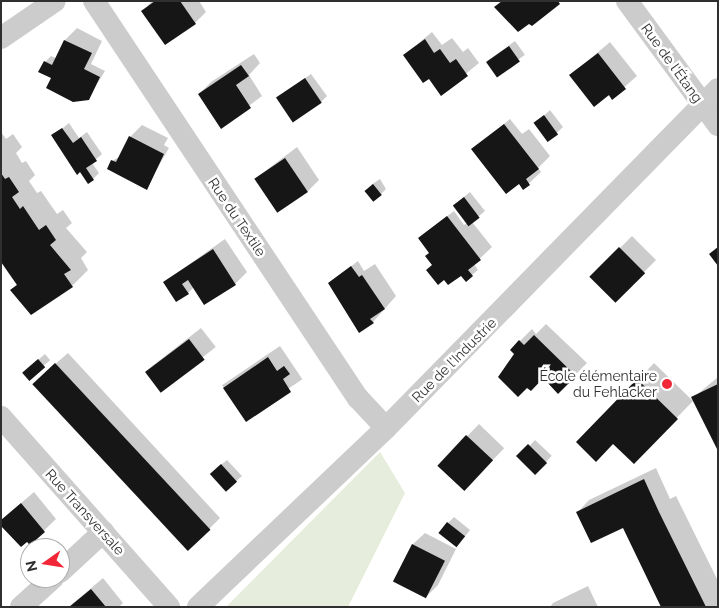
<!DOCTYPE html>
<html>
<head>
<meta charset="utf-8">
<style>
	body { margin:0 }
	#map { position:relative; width:719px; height:608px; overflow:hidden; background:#fff; font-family:Raleway,sans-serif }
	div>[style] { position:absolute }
	.green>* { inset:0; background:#e6eddc }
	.shadow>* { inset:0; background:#0003; transform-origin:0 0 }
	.building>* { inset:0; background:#161616; transform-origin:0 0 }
	.minor>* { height:22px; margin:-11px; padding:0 11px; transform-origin:11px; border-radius:11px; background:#ccc }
	.dots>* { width:14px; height:14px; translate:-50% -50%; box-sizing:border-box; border:2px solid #fff; border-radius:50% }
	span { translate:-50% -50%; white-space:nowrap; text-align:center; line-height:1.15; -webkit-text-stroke:5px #fff; paint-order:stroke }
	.street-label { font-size:14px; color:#2f2f2f }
	.poi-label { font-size:14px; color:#2f2f2f }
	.right { translate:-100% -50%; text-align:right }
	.frame { position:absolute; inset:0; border:2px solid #2f2f2f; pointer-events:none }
	.north { position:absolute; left:20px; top:538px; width:50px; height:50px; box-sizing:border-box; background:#fff; border:1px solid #acacac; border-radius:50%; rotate:257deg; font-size:14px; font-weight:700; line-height:20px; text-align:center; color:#2f2f2f }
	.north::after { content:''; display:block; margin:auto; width:18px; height:22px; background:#f12738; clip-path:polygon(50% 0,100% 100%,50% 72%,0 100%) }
</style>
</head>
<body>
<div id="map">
	<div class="green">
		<div style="clip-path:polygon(380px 452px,405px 493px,348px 607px,226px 607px)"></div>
	</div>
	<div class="shadow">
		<div style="clip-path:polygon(152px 1px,199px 1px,206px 12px,195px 23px,143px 11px)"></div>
		<div style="clip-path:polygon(77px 28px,102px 41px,91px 64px,105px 71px,88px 99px,52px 79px,45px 62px,51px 56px,56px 58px,65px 40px)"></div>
		<div style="clip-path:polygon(432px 32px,442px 45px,452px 38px,463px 52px,468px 48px,479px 63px,441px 94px,429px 77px,404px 55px)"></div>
		<div style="left:515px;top:41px;width:17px;height:34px;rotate:54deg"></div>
		<div style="clip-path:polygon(610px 42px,637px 76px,612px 98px,571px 75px)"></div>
		<div style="clip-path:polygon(254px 54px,260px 63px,249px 75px,262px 96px,221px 127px,199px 94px,211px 82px)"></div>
		<div style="clip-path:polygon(311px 74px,327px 96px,321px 102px,277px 98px)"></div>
		<div style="clip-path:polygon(550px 110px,563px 127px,549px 140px,536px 123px)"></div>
		<div style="clip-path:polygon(510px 119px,522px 134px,529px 129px,550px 156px,538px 168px,541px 172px,524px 188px,473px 149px)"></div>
		<div style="clip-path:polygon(69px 123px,79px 138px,87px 132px,102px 154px,92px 163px,99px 173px,93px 179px,53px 136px)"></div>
		<div style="clip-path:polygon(142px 125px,168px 138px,164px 145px,169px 148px,146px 188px,112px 161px,121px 156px,130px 137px)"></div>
		<div style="clip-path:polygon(1px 132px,6px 139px,13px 134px,22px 147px,16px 153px,22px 163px,26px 161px,35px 175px,29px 181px,37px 193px,41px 191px,57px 214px,63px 210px,72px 223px,66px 228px,87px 252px,81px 258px,88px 270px,72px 286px,11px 290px,17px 284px,1px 260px)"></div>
		<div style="clip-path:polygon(297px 147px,319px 180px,308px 191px,256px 178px)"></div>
		<div style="clip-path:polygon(380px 179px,386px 189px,381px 194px,371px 185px)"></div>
		<div style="clip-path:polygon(470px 192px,485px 211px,472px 222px,492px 247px,474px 264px,478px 270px,472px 275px,433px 264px,425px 233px,454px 211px,464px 225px,467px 223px,454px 205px)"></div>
		<div style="left:632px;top:236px;width:34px;height:57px;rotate:45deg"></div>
		<div style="clip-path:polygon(225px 239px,247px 272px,235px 284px,194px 287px,188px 293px,164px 282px)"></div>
		<div style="clip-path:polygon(358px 261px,364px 271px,375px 264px,396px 296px,373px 322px,359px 331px,329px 283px)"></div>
		<div style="clip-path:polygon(546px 324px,587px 363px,558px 392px,556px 372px,551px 368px,509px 368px,506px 365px,515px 354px,511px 350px,532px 329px,536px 334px)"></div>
		<div style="left:201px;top:328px;width:24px;height:70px;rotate:52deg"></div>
		<div style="left:280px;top:346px;width:40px;height:70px;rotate:56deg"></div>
		<div style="clip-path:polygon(68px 353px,220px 518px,208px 530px,46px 372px)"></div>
		<div style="left:45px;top:354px;width:8px;height:28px;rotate:50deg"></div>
		<div style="clip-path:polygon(654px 363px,693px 401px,634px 462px,638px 380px)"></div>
		<div style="clip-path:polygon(718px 377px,718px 449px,693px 398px)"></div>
		<div style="left:479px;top:424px;width:35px;height:57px;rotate:44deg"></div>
		<div style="left:535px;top:440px;width:23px;height:23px;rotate:43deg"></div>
		<div style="clip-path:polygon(227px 460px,242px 476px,226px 490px,217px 468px)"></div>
		<div style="clip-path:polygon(656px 468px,670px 499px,676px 496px,718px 581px,718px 607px,663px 607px,630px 524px,578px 512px,589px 500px)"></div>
		<div style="clip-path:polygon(34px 492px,56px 519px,30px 544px,12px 511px)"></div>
		<div style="clip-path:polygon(454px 517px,470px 530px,462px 540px,448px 523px)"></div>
		<div style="clip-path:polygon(425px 533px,456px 549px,438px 585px,426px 597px,394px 581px,413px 544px)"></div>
		<div style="clip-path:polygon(103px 578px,123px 603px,119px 607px,69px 607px)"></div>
		<div style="clip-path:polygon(588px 586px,598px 607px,550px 607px,553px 603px)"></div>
	</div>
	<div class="building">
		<div style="clip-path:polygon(155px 1px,180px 1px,196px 24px,165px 45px,141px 11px)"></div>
		<div style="clip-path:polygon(502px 1px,558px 1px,560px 4px,532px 26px,529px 24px,518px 32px,494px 7px)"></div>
		<div style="clip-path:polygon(425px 39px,434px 53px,440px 49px,450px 63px,456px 59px,468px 76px,441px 96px,429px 79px,423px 83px,403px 55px)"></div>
		<div style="clip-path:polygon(64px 40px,92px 53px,84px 69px,100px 77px,89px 100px,73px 102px,46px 88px,51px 78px,38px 72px,44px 61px,52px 65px)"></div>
		<div style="left:509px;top:46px;width:19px;height:28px;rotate:55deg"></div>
		<div style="clip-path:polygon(598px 53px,626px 89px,612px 100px,609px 95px,594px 107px,569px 75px)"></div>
		<div style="clip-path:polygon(241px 65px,249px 76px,236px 85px,251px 108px,221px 129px,198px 94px)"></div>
		<div style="left:305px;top:78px;width:30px;height:35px;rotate:56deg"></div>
		<div style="left:544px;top:115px;width:24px;height:13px;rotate:54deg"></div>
		<div style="clip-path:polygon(504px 124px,539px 169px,526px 179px,530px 185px,523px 190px,519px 184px,506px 194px,471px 149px)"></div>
		<div style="clip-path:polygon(62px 128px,73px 143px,81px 137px,97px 161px,86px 168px,94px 180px,88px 184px,80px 172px,77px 175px,51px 135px)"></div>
		<div style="clip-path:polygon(129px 136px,164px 154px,147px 190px,107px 169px,111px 160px,116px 162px)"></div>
		<div style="left:285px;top:158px;width:41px;height:37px;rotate:56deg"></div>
		<div style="clip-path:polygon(1px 173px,5px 179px,9px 177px,19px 192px,12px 197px,20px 209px,23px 206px,39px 230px,46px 225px,56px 240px,50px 245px,71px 270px,64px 274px,73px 287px,31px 315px,10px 290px,17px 285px,1px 262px)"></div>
		<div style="left:373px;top:184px;width:14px;height:11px;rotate:51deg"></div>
		<div style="left:464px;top:197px;width:26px;height:14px;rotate:53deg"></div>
		<div style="clip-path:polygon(447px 216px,481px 260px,468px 270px,473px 276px,466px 282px,461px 276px,448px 285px,444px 280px,438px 285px,426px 270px,432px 265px,425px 256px,429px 253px,418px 238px)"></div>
		<div style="left:619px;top:247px;width:37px;height:42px;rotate:45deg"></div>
		<div style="clip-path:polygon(718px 247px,718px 266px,709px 254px)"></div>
		<div style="clip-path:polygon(213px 249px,236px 285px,204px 305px,188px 280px,182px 284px,189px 294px,176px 302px,163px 282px)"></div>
		<div style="clip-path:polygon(351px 266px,359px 277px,362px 275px,385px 309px,370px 319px,374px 323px,359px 333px,328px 283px)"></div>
		<div style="clip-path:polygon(534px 335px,576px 376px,558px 394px,546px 381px,554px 373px,551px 370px,531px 391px,527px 388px,518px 397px,498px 377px,514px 354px,510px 350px,519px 340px,524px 345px)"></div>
		<div style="left:189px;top:339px;width:26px;height:55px;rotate:53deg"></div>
		<div style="clip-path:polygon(268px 357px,277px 371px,284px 366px,290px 374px,283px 379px,291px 392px,246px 422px,223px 388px)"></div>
		<div style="left:38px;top:359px;width:11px;height:21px;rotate:49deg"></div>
		<div style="left:55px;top:363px;width:228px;height:31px;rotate:47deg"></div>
		<div style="clip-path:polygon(637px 379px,678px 419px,634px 464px,613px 444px,596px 462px,576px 442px)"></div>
		<div style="clip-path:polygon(718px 384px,718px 451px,691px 397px)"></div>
		<div style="left:466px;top:435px;width:37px;height:42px;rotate:43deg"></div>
		<div style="left:528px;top:444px;width:27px;height:17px;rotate:45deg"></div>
		<div style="left:221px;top:464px;width:24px;height:15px;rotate:48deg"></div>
		<div style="clip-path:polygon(644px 479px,659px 512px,706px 607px,661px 607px,623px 528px,591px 543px,576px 512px)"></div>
		<div style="clip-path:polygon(21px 503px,45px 532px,30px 545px,27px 542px,21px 547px,1px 526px,1px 520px)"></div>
		<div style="left:447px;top:522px;width:23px;height:14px;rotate:38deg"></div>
		<div style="left:412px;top:544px;width:37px;height:42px;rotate:27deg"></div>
		<div style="clip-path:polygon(91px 589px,106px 607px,69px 607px)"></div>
	</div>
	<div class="minor">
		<div style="left:94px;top:1px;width:477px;rotate:56.4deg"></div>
		<div style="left:358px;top:398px;width:41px;rotate:47deg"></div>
		<div style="left:627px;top:1px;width:154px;rotate:53.7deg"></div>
		<div style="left:1px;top:38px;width:65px;rotate:-34.4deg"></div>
		<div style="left:1px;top:417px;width:254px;rotate:48.5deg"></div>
		<div style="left:60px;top:572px;width:59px;rotate:-42.9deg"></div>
		<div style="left:21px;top:607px;width:43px;rotate:-42.2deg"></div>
		<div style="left:198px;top:607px;width:260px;rotate:-43.6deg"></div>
		<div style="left:386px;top:428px;width:474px;rotate:-45.6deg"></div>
	</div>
	<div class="dots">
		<div style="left:667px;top:384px;background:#f12738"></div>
	</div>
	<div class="street-label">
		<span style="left:672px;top:63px;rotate:54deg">Rue de l'Étang</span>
		<span style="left:237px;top:217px;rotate:56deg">Rue du Textile</span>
		<span style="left:454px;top:360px;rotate:-45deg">Rue de l'Industrie</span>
		<span style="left:85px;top:512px;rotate:48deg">Rue Transversale</span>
	</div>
	<div class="poi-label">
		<span class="right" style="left:657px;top:384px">École élémentaire<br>du Fehlacker</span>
	</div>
	<div class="frame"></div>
	<div class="north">N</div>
</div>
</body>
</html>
